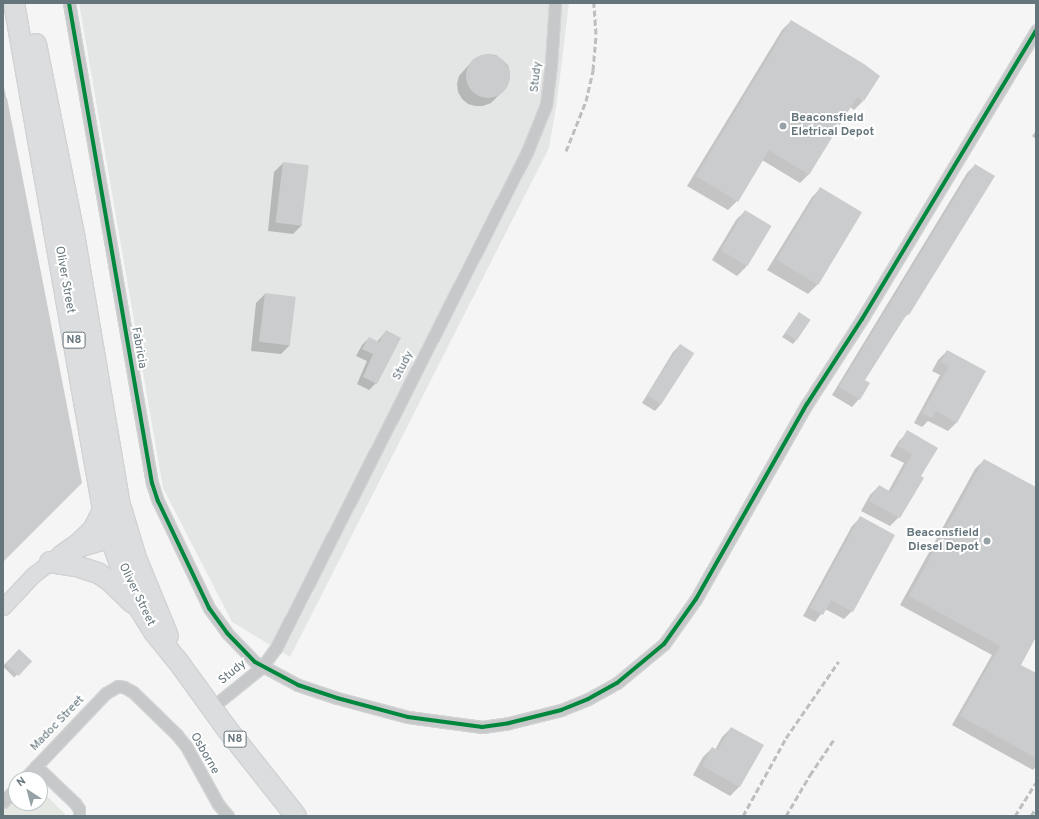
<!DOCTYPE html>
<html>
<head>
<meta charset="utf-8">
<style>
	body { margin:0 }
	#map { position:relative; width:1039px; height:819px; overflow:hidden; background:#f5f5f5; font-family:Overpass,sans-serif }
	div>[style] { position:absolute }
	.built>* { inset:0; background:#e4e6e5 }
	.green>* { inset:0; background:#e4e7e2 }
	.shadow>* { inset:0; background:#0003; transform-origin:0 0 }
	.building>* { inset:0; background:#cbcccd; transform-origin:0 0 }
	.round { border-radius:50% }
	.roads { filter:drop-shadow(1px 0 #d1d2d3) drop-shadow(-1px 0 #d1d2d3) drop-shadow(0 1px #d1d2d3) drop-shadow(0 -1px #d1d2d3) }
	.street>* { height:11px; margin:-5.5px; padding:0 5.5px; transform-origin:5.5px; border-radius:5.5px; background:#c6c8c9 }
	.secondary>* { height:15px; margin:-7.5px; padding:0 7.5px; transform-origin:7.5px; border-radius:7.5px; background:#dcddde }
	.highway>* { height:20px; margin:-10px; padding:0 10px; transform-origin:10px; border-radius:10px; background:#dcddde }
	.rail>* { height:3px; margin-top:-1.5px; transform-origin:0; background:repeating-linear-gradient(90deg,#bdbfbf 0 6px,transparent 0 9px) }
	.cycleway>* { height:4px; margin:-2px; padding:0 2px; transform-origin:2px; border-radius:2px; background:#00873e }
	.dots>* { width:11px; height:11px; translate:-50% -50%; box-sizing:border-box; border:2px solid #fff; border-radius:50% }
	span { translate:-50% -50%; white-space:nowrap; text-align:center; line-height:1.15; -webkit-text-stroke:4px #fff; paint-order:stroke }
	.shield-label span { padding:1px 3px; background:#fff; border:1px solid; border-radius:3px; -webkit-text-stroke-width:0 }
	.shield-label { font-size:11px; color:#65757c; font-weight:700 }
	.street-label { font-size:12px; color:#65757c }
	.poi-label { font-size:12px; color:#65757c; font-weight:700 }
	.left { translate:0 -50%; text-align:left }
	.right { translate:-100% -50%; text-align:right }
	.frame { position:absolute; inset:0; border:4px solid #65757c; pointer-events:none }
	.north { position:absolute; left:8px; top:771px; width:40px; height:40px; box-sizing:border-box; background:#fff; border:1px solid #c1c8cb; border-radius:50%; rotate:324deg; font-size:11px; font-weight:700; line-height:16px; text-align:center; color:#65757c }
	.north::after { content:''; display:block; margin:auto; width:14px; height:18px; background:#97a2a6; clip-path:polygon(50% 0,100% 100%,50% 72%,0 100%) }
</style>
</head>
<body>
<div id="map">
	<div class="built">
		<div style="clip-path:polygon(79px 3px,569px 3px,557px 101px,549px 148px,290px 657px,232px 622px,163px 488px)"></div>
	</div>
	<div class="green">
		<div style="clip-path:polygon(40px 789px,67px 816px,3px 816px,3px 811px,16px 797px,16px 803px,40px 803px)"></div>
	</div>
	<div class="shadow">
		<div style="clip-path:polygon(791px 21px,863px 101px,854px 110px,850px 107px,809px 174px,800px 183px,762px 160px,737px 201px,728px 210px,687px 186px,782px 30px)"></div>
		<div style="clip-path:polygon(488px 54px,496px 55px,508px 65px,510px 73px,509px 81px,506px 88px,491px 103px,483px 106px,475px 106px,468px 104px,462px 99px,458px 92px,457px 84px,459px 76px,473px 60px,480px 56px)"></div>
		<div style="clip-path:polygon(3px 82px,81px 483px,3px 561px)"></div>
		<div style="clip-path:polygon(1036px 131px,1036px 139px,1032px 136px)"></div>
		<div style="clip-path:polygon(283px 163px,302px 225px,293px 234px,268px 231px,274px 172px)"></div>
		<div style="clip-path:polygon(975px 165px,908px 314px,901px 321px,864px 380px,859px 399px,852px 407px,832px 395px,967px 173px)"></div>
		<div style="clip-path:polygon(821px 188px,817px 285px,808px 294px,767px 270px,812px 197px)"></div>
		<div style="clip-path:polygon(745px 211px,746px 267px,737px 276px,712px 260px,736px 220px)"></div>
		<div style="clip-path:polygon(265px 294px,290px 345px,281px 354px,251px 351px,256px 303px)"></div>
		<div style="clip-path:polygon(799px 314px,797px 339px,793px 344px,782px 337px)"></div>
		<div style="clip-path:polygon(386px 331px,376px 383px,369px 390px,357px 384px,367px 361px,356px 356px,362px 345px,369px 338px,377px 342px)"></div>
		<div style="clip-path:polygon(680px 345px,661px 404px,655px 411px,642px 403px,673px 352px)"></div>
		<div style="clip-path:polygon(947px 351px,957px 422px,948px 431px,928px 421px,922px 427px,914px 423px,940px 375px,932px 371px,938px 360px)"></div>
		<div style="clip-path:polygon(908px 432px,919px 477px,922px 478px,899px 517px,890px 526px,861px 511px,870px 495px,879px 486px,888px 492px,904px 463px,890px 456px,899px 441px)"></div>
		<div style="clip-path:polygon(984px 460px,1036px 488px,1036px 635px,1019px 665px,1036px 674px,1036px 766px,1033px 770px,952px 725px,992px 655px,900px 605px,975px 469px)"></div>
		<div style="clip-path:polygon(860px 518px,852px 611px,844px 619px,825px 609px,815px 622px,803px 616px,852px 526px)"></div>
		<div style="left:19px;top:650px;width:16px;height:23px;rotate:45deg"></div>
		<div style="clip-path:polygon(731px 728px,762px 745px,739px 787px,730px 796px,693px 775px,703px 757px,712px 748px,715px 750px,722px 737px)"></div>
	</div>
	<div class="building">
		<div style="clip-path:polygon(791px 20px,864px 64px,880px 76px,864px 101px,857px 97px,809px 175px,769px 150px,738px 202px,696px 176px)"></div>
		<div class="round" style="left:466px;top:54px;width:44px;height:44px"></div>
		<div style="clip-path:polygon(3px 98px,7px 98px,82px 483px,3px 562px)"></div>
		<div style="left:283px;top:162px;width:26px;height:61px;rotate:7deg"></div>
		<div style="clip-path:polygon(975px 164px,995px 176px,909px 315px,907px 314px,865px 380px,870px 383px,860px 400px,839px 387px)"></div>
		<div style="left:820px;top:187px;width:49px;height:85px;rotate:31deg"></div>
		<div style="left:745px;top:210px;width:31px;height:47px;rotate:31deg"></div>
		<div style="left:265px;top:293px;width:31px;height:49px;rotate:7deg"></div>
		<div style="left:799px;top:312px;width:14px;height:25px;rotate:34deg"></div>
		<div style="clip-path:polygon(386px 330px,401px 338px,377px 384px,363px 377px,373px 354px,362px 349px,369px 337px,379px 342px)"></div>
		<div style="left:680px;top:344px;width:17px;height:61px;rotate:33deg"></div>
		<div style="clip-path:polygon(947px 350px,986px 371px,957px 423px,936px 411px,932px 418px,922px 413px,949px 366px,941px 362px)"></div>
		<div style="clip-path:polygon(907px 430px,938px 448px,921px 476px,924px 478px,900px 518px,869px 501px,879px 485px,891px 492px,912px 454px,898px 446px)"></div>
		<div style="clip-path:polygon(984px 459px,1036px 487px,1036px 637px,1021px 665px,1036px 673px,1036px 758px,960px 716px,1000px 646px,909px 596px)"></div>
		<div style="clip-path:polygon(860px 516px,895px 535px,853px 612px,831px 600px,823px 615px,810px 608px)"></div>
		<div style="left:19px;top:649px;width:18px;height:20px;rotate:43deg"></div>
		<div style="clip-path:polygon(731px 727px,764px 745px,740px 787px,702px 766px,712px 747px,718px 750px)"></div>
	</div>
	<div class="roads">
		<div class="street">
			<div style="left:69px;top:3px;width:487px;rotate:80.2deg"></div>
			<div style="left:152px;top:483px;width:19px;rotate:72deg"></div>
			<div style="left:158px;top:501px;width:119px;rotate:64.5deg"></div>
			<div style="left:209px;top:608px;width:31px;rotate:54deg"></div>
			<div style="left:227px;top:633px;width:40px;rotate:46deg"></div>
			<div style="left:255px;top:662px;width:49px;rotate:28.1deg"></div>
			<div style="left:298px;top:685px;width:41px;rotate:18.4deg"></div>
			<div style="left:337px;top:698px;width:73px;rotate:15deg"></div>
			<div style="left:408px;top:717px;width:75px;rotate:7.7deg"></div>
			<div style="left:482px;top:727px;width:27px;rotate:-8deg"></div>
			<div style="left:509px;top:723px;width:54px;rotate:-14deg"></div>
			<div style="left:561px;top:710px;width:29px;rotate:-22deg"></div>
			<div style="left:588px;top:699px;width:33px;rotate:-29deg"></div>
			<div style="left:617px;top:683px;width:61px;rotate:-39.7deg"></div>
			<div style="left:664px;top:644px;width:55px;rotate:-54.6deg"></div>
			<div style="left:696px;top:599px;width:224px;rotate:-60.4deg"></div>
			<div style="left:807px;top:404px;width:101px;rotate:-57.1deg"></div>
			<div style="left:862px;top:319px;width:337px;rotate:-58.9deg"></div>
			<div style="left:211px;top:708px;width:65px;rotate:-38.8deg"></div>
			<div style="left:262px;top:667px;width:24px;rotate:-54deg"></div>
			<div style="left:276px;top:648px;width:556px;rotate:-63.16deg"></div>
			<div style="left:527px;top:152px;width:51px;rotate:-68deg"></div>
			<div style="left:546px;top:105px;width:41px;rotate:-83deg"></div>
			<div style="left:551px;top:64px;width:61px;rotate:-86.2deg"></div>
			<div style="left:36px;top:766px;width:54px;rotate:43.5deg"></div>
			<div style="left:75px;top:803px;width:7px;rotate:56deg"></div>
			<div style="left:79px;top:809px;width:7px;rotate:90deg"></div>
			<div style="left:24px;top:779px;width:119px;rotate:-46.4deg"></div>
			<div style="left:106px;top:693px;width:14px;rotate:-30deg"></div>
			<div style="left:118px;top:686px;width:6px;rotate:9deg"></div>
			<div style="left:124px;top:687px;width:10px;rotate:29deg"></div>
			<div style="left:133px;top:692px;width:62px;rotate:44.3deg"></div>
			<div style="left:177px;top:735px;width:14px;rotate:51deg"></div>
			<div style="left:186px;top:746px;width:66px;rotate:61.1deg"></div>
			<div style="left:218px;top:804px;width:16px;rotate:50deg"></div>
			<div style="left:3px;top:802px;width:19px;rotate:-47deg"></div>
		</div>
		<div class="secondary">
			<div style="left:3px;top:607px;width:44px;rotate:-46.8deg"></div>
			<div style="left:33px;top:575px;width:21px;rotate:-37deg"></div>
			<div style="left:50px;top:562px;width:31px;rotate:-25deg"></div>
			<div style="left:78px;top:549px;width:45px;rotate:-16.8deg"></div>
		</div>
		<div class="highway">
			<div style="left:14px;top:3px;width:515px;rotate:80.04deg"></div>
			<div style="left:103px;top:510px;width:30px;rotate:75deg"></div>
			<div style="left:111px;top:539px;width:37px;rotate:70deg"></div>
			<div style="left:124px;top:574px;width:41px;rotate:65.3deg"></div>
			<div style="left:141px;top:611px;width:25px;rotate:58deg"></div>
			<div style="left:154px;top:632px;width:36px;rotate:51deg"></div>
			<div style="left:177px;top:660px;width:85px;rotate:54.1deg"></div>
			<div style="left:227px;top:729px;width:111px;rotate:51.6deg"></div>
			<div style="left:36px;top:44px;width:200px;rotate:78.7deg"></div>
			<div style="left:75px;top:240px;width:269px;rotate:80.4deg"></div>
			<div style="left:120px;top:505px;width:55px;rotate:73.2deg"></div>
			<div style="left:136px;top:558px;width:84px;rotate:67.7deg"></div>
			<div style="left:61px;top:556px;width:21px;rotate:-35deg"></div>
			<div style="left:78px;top:544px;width:21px;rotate:-43deg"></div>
			<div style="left:93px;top:530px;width:22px;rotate:-63deg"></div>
			<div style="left:50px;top:562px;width:26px;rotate:9deg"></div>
			<div style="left:76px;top:566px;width:23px;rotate:18deg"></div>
			<div style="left:98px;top:573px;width:14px;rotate:34deg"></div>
			<div style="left:110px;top:581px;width:32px;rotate:44deg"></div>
		</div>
	</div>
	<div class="rail">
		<div style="left:566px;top:151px;width:54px;rotate:-68.2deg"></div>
		<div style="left:586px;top:101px;width:32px;rotate:-77deg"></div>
		<div style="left:593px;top:70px;width:36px;rotate:-85deg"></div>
		<div style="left:596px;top:34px;width:31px;rotate:-94deg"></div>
		<div style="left:743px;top:816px;width:89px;rotate:-61.1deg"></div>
		<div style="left:786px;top:738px;width:93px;rotate:-55.5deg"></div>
		<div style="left:786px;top:816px;width:48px;rotate:-59.7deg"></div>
		<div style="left:810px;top:775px;width:45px;rotate:-56deg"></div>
		<div style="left:1015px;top:816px;width:39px;rotate:-58deg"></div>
		<div style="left:1031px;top:816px;width:9px;rotate:-58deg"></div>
	</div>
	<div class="cycleway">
		<div style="left:69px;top:3px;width:487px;rotate:80.2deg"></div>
		<div style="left:152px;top:483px;width:19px;rotate:72deg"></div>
		<div style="left:158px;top:501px;width:119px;rotate:64.5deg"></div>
		<div style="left:209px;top:608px;width:31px;rotate:54deg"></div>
		<div style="left:227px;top:633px;width:40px;rotate:46deg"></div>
		<div style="left:255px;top:662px;width:49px;rotate:28.1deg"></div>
		<div style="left:298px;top:685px;width:41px;rotate:18.4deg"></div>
		<div style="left:337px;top:698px;width:73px;rotate:15deg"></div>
		<div style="left:408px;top:717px;width:75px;rotate:7.7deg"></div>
		<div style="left:482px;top:727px;width:27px;rotate:-8deg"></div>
		<div style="left:509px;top:723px;width:54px;rotate:-14deg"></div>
		<div style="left:561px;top:710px;width:29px;rotate:-22deg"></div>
		<div style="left:588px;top:699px;width:33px;rotate:-29deg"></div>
		<div style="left:617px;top:683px;width:61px;rotate:-39.7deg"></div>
		<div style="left:664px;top:644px;width:55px;rotate:-54.6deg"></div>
		<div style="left:696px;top:599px;width:224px;rotate:-60.4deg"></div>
		<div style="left:807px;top:404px;width:101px;rotate:-57.1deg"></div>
		<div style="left:862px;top:319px;width:337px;rotate:-58.9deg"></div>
	</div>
	<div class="dots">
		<div style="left:783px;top:126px;background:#97a2a6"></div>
		<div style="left:987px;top:541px;background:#97a2a6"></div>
	</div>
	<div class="shield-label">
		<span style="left:74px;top:340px">N8</span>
		<span style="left:235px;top:739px">N8</span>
	</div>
	<div class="street-label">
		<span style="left:537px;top:77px;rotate:-84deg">Study</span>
		<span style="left:64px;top:280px;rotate:80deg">Oliver Street</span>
		<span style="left:138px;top:348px;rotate:80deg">Fabricia</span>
		<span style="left:404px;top:366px;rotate:-63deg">Study</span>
		<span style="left:136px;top:595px;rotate:64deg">Oliver Street</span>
		<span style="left:233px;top:673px;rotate:-39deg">Study</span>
		<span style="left:58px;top:724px;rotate:-46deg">Madoc Street</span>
		<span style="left:204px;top:754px;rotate:60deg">Osborne</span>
	</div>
	<div class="poi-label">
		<span class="left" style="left:791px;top:126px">Beaconsfield<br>Eletrical Depot</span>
		<span class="right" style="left:979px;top:541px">Beaconsfield<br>Diesel Depot</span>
	</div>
	<div class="frame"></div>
	<div class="north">N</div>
</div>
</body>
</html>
